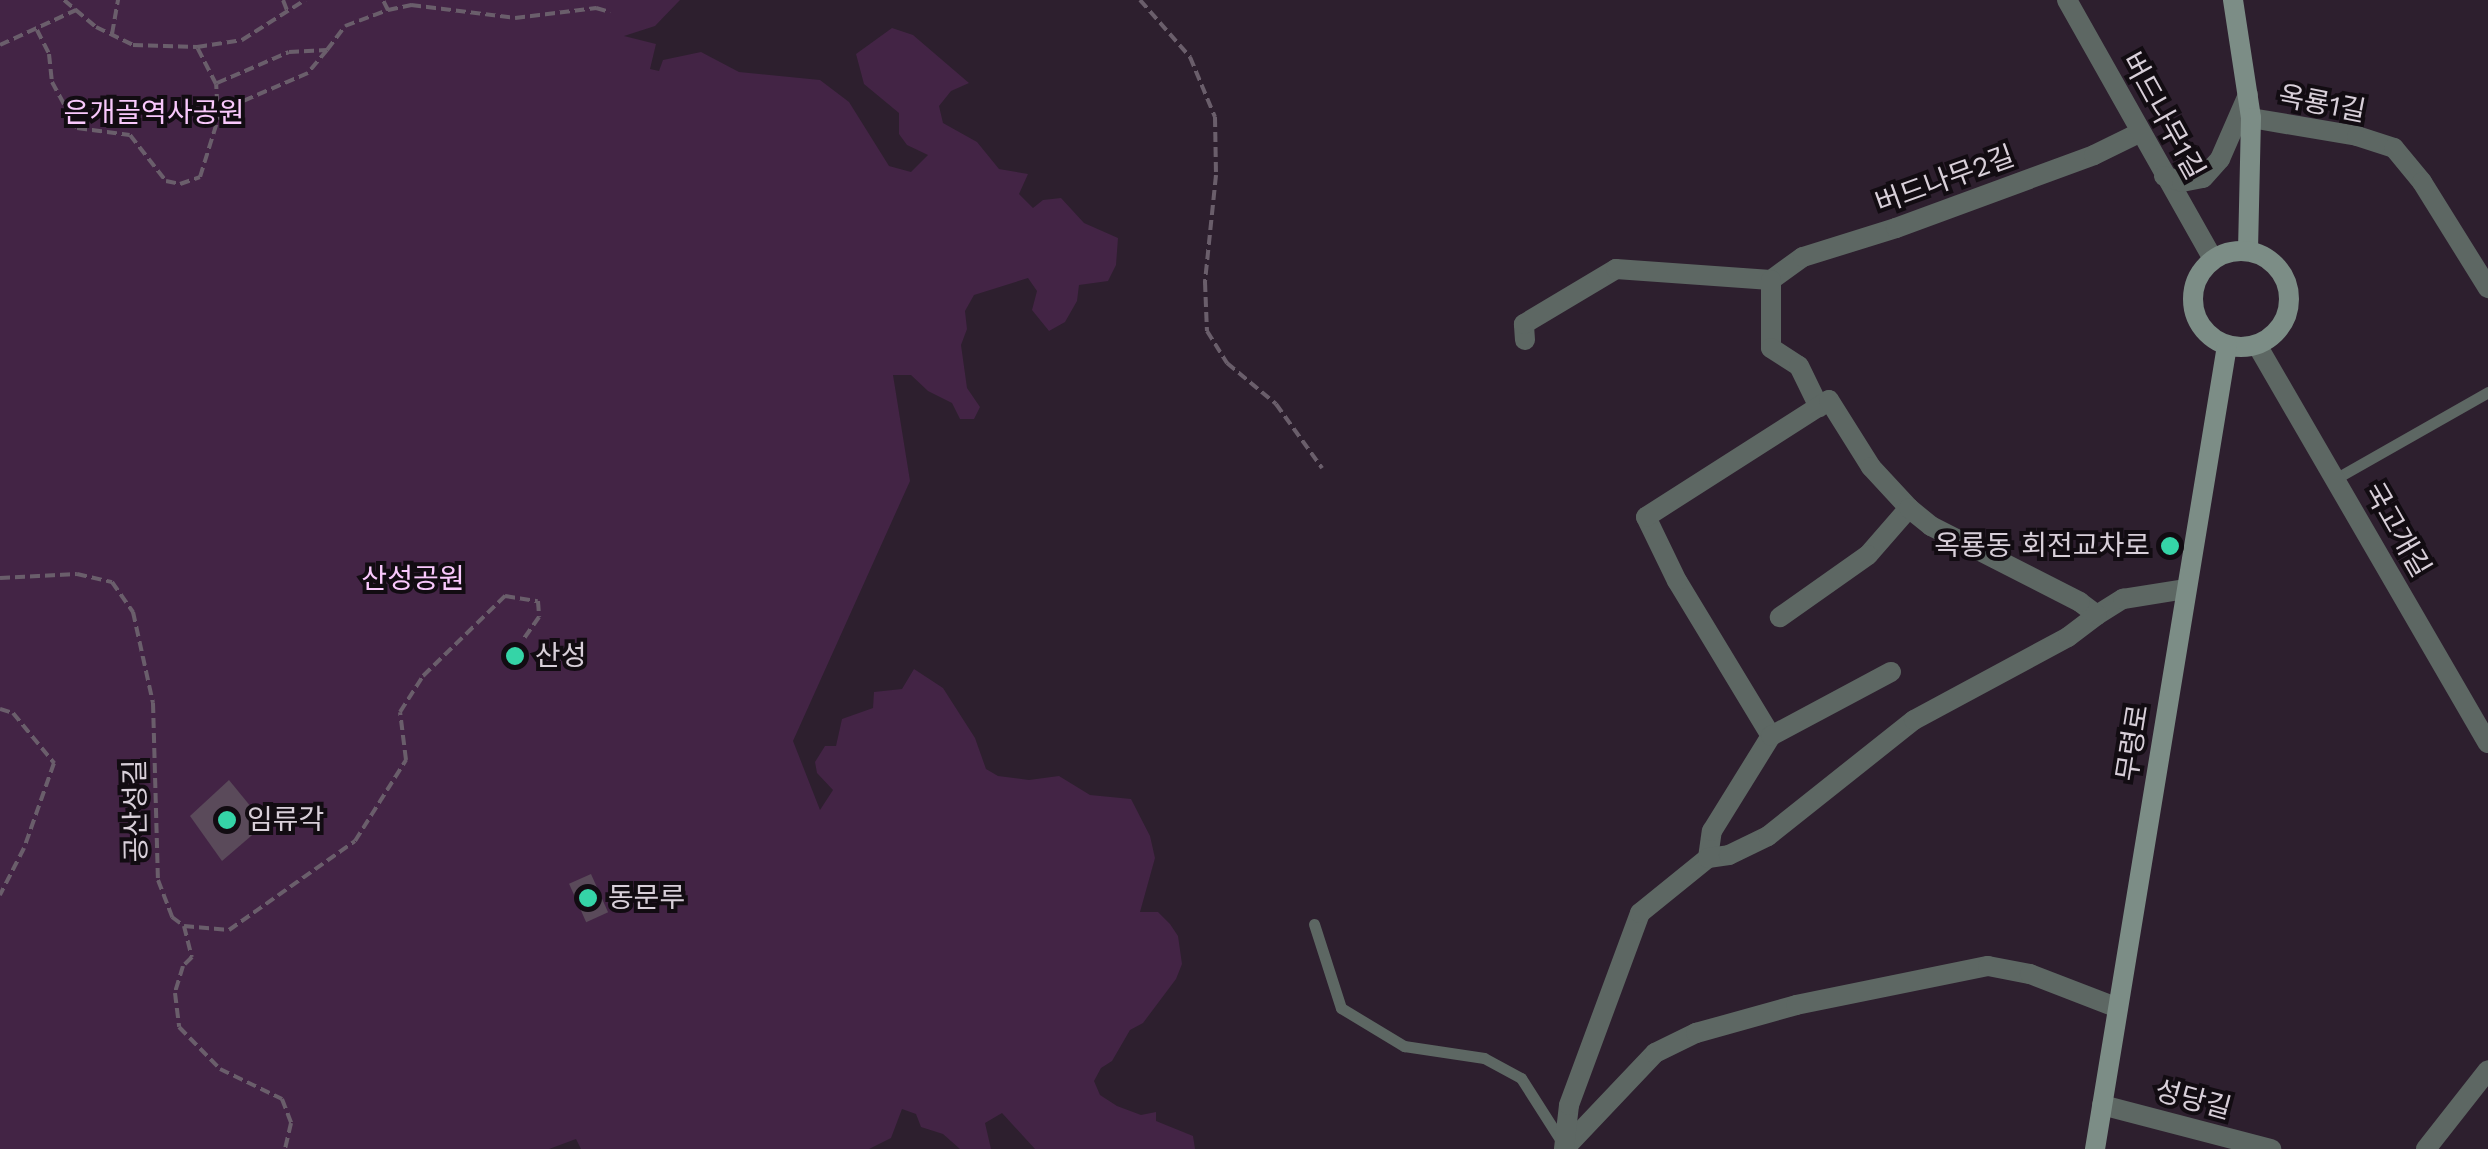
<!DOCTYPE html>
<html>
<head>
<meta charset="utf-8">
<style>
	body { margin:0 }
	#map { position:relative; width:2488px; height:1149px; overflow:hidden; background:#2d1f2e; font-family:"Work Sans","Noto Sans KR",sans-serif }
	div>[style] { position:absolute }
	.green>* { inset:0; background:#432445 }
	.building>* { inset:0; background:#5a4a5a; transform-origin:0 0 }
	.path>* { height:4px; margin-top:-2px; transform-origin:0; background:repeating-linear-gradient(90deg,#6a5e6b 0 10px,transparent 0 15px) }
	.service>* { height:11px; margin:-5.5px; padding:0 5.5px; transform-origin:5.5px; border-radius:5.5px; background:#5d6763 }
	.minor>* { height:20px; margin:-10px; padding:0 10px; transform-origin:10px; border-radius:10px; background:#5d6763 }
	.tertiary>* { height:20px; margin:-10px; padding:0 10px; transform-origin:10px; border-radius:10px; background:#5d6763 }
	.secondary>* { height:20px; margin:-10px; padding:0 10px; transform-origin:10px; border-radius:10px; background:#7c8d86 }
	.secondary>.ring { margin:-10px; padding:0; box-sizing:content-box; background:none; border:20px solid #7c8d86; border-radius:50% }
	.dots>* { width:28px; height:28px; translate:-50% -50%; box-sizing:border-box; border:5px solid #120c12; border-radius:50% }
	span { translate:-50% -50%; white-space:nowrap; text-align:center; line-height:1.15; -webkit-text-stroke:8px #120c12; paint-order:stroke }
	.street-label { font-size:28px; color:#d8cfd9 }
	.park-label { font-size:28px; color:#f9c8fc }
	.poi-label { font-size:28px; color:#d8cfd9 }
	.right { translate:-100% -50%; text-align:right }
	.left { translate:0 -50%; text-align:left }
</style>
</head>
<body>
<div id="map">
	<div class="green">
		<div style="clip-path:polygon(0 0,680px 0,655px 26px,624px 36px,656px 44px,650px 69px,659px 71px,663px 60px,701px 52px,739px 72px,820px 80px,849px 102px,889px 166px,911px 172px,928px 155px,907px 145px,899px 134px,899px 113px,864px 84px,856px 54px,892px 28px,913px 35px,969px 83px,951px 91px,939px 106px,943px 123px,977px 142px,999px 169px,1028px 174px,1019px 194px,1033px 208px,1043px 200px,1061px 198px,1084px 223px,1118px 238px,1116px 265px,1108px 281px,1079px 285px,1077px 301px,1065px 322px,1049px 331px,1032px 310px,1037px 291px,1028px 278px,974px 295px,965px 311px,967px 329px,961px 345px,967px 388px,980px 407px,974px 419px,960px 419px,952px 403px,928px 391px,911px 375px,893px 375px,910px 481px,793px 741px,820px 810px,833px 790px,817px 773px,815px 762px,825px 746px,836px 746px,842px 719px,873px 708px,874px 692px,902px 689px,914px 669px,943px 688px,975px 738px,986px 769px,998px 776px,1029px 780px,1059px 776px,1090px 795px,1131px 799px,1150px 836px,1155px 858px,1140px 912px,1158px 912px,1170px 924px,1178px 936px,1182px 964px,1176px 979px,1143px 1023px,1130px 1030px,1112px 1061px,1101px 1068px,1094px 1081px,1100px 1095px,1117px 1106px,1141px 1115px,1156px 1112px,1156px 1121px,1193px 1136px,1195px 1149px,1035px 1149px,1002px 1113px,985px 1123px,991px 1149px,960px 1149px,943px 1134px,921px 1127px,916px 1114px,902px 1109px,891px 1138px,869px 1149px,581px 1149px,576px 1139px,549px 1149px,0 1149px)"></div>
	</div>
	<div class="building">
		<div style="clip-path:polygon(229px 780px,265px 824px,222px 861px,190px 816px)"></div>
		<div style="left:591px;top:874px;width:42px;height:24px;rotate:66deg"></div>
	</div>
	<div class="path">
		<div style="left:64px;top:0;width:42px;rotate:40.2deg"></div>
		<div style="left:96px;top:27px;width:41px;rotate:25.9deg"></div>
		<div style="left:133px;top:45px;width:64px;rotate:1.8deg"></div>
		<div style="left:197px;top:47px;width:46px;rotate:-8.8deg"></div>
		<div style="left:242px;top:40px;width:75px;rotate:-32.4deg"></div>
		<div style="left:283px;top:0;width:14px;rotate:69deg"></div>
		<div style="left:1140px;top:0;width:76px;rotate:48.7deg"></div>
		<div style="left:1190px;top:57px;width:65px;rotate:67.4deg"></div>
		<div style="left:1215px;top:117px;width:58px;rotate:89deg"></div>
		<div style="left:1216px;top:175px;width:108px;rotate:95.9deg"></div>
		<div style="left:1205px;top:282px;width:49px;rotate:87.7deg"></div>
		<div style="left:1207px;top:331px;width:38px;rotate:58deg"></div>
		<div style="left:1227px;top:363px;width:64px;rotate:39.9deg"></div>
		<div style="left:1276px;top:404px;width:79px;rotate:54.3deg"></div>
		<div style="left:388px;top:10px;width:24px;rotate:-12deg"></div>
		<div style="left:411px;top:5px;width:105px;rotate:7.1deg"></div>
		<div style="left:515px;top:18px;width:82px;rotate:-7deg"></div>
		<div style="left:596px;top:8px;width:15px;rotate:16deg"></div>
		<div style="left:37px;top:30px;width:27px;rotate:63deg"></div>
		<div style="left:49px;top:54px;width:28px;rotate:84deg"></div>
		<div style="left:52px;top:82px;width:52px;rotate:61.5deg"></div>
		<div style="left:77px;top:128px;width:53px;rotate:7.5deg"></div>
		<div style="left:130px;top:135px;width:58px;rotate:52deg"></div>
		<div style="left:166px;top:181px;width:14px;rotate:12deg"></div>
		<div style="left:180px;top:184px;width:21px;rotate:-19deg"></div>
		<div style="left:200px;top:177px;width:61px;rotate:-72.8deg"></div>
		<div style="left:218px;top:119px;width:35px;rotate:-93deg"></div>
		<div style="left:216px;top:84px;width:42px;rotate:-117.2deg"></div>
		<div style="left:112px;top:34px;width:35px;rotate:-80deg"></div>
		<div style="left:0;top:45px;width:84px;rotate:-24.7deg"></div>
		<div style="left:327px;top:50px;width:30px;rotate:-53deg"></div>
		<div style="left:345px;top:26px;width:46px;rotate:-20.4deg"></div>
		<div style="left:388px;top:10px;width:11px;rotate:-117deg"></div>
		<div style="left:217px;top:83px;width:78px;rotate:-23.3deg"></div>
		<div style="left:289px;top:52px;width:38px;rotate:-3deg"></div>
		<div style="left:327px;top:50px;width:30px;rotate:130deg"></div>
		<div style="left:308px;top:73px;width:71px;rotate:156.7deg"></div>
		<div style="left:243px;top:101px;width:23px;rotate:173deg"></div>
		<div style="left:0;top:578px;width:77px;rotate:-3deg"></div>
		<div style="left:77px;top:574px;width:36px;rotate:13deg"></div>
		<div style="left:112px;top:582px;width:37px;rotate:55deg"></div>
		<div style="left:133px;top:612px;width:93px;rotate:77.6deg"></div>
		<div style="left:153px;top:703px;width:177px;rotate:88.4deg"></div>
		<div style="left:158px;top:880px;width:40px;rotate:69deg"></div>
		<div style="left:172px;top:917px;width:15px;rotate:37deg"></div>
		<div style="left:184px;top:926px;width:32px;rotate:76deg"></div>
		<div style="left:192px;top:957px;width:13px;rotate:135deg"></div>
		<div style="left:183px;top:966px;width:28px;rotate:107deg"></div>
		<div style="left:175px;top:993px;width:34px;rotate:83deg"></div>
		<div style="left:179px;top:1027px;width:59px;rotate:45.7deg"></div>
		<div style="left:220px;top:1069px;width:69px;rotate:25.8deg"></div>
		<div style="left:282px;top:1099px;width:26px;rotate:69deg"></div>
		<div style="left:291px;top:1123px;width:27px;rotate:103deg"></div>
		<div style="left:0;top:709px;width:14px;rotate:17deg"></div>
		<div style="left:13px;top:713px;width:65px;rotate:50.6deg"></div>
		<div style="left:54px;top:763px;width:90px;rotate:109.4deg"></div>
		<div style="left:24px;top:848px;width:53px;rotate:117.1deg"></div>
		<div style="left:184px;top:926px;width:45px;rotate:5.1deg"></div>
		<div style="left:229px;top:930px;width:154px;rotate:-35.2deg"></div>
		<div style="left:355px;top:841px;width:96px;rotate:-57.8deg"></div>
		<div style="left:406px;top:760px;width:48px;rotate:-97.1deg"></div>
		<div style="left:400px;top:712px;width:43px;rotate:-57.4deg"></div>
		<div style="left:423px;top:676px;width:115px;rotate:-44.3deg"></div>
		<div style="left:505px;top:596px;width:33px;rotate:9deg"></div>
		<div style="left:538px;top:601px;width:16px;rotate:86deg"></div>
		<div style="left:539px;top:617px;width:29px;rotate:125deg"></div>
	</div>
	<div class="service">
		<div style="left:2335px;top:479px;width:176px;rotate:-29.6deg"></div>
		<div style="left:1314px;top:924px;width:88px;rotate:72.2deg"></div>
		<div style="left:1341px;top:1008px;width:74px;rotate:31.1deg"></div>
		<div style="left:1404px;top:1046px;width:81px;rotate:8.5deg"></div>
		<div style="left:1484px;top:1058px;width:42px;rotate:28.4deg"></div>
		<div style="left:1521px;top:1078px;width:78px;rotate:57.5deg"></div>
	</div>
	<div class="minor">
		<div style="left:2251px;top:118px;width:108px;rotate:9.6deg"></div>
		<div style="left:2357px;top:136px;width:39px;rotate:18deg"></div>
		<div style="left:2394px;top:148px;width:44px;rotate:50.5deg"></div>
		<div style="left:2422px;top:182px;width:125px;rotate:58.1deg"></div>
		<div style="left:1771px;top:280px;width:39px;rotate:-36deg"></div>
		<div style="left:1803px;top:257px;width:97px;rotate:-17.3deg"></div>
		<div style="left:1896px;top:228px;width:211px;rotate:-20.2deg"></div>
		<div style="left:2094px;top:155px;width:50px;rotate:-26.1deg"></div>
		<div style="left:1525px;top:340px;width:16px;rotate:-94deg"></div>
		<div style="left:1524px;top:324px;width:107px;rotate:-30.9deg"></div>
		<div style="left:1616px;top:269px;width:155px;rotate:4.1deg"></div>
		<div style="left:1771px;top:280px;width:68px;rotate:90deg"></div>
		<div style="left:1771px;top:348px;width:33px;rotate:33deg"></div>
		<div style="left:1799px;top:366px;width:46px;rotate:64deg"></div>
		<div style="left:2097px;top:615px;width:31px;rotate:-32deg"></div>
		<div style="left:2123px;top:599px;width:64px;rotate:-9deg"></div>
		<div style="left:1771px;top:736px;width:181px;rotate:-121.2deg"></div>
		<div style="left:1677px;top:581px;width:71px;rotate:-115.8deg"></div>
		<div style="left:1646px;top:517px;width:217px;rotate:-32.6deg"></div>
		<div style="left:1829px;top:400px;width:79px;rotate:57.9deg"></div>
		<div style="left:1871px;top:467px;width:56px;rotate:47.2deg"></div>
		<div style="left:1909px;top:508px;width:62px;rotate:131.1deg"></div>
		<div style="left:1868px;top:555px;width:108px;rotate:144.8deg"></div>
		<div style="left:1708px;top:858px;width:27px;rotate:-82deg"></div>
		<div style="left:1712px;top:831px;width:112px;rotate:-58.2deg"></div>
		<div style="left:1771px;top:736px;width:136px;rotate:-28.1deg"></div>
		<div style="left:2102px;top:1105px;width:175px;rotate:14.6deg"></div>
		<div style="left:1565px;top:1148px;width:131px;rotate:-46.5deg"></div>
		<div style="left:1655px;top:1053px;width:46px;rotate:-26deg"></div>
		<div style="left:1696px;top:1033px;width:104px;rotate:-15.6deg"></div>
		<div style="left:1796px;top:1005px;width:196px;rotate:-11.5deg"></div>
		<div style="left:1988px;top:966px;width:43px;rotate:10.8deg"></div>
		<div style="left:2030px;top:974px;width:94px;rotate:21.1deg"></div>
		<div style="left:1564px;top:1149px;width:44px;rotate:-83.5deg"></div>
		<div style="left:1569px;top:1105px;width:205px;rotate:-69.7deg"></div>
		<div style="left:1640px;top:913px;width:87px;rotate:-39deg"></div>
		<div style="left:1708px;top:858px;width:21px;rotate:-8deg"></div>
		<div style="left:1729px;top:855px;width:43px;rotate:-26deg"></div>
		<div style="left:1768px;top:836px;width:186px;rotate:-38.5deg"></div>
		<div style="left:1914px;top:720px;width:175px;rotate:-28.3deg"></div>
		<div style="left:2068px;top:637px;width:36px;rotate:-37deg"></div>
		<div style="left:2097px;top:615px;width:21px;rotate:-143deg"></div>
		<div style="left:2080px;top:602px;width:167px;rotate:-153deg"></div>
		<div style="left:1931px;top:526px;width:28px;rotate:-141deg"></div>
		<div style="left:2426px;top:1149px;width:100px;rotate:-51.9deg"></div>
	</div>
	<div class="tertiary">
		<div style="left:2067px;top:0;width:297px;rotate:60.6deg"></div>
		<div style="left:2164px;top:176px;width:19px;rotate:18deg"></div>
		<div style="left:2182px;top:182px;width:21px;rotate:-11deg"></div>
		<div style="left:2203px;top:178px;width:25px;rotate:-48deg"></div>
		<div style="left:2220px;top:159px;width:70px;rotate:-66.4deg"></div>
		<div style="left:2257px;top:345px;width:460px;rotate:59.9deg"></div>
	</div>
	<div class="secondary">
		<div style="left:2233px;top:0;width:119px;rotate:81.3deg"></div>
		<div style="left:2251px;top:118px;width:133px;rotate:91.3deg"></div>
		<div class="ring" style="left:2193px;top:251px;width:76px;height:76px"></div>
		<div style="left:2095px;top:1149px;width:814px;rotate:-80.67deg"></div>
	</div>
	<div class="dots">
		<div style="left:2170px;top:546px;background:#35d4a7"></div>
		<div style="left:515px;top:656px;background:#35d4a7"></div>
		<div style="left:227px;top:820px;background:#35d4a7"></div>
		<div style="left:588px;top:898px;background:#35d4a7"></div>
	</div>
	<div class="street-label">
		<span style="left:2322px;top:104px;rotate:11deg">옥룡1길</span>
		<span style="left:2163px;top:116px;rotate:61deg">버드나무1길</span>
		<span style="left:1945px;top:180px;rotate:-20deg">버드나무2길</span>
		<span style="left:2397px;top:530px;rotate:60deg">국고개길</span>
		<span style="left:2133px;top:743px;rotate:-81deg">무령로</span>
		<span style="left:136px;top:811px;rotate:-91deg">공산성길</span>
		<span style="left:2193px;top:1100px;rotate:15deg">성당길</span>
	</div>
	<div class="park-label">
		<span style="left:154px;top:113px">은개골역사공원</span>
		<span style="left:413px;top:579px">산성공원</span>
	</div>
	<div class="poi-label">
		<span class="right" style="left:2150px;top:546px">옥룡동 회전교차로</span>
		<span class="left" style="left:535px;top:656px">산성</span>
		<span class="left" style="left:247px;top:820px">임류각</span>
		<span class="left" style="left:608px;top:898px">동문루</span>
	</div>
</div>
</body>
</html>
